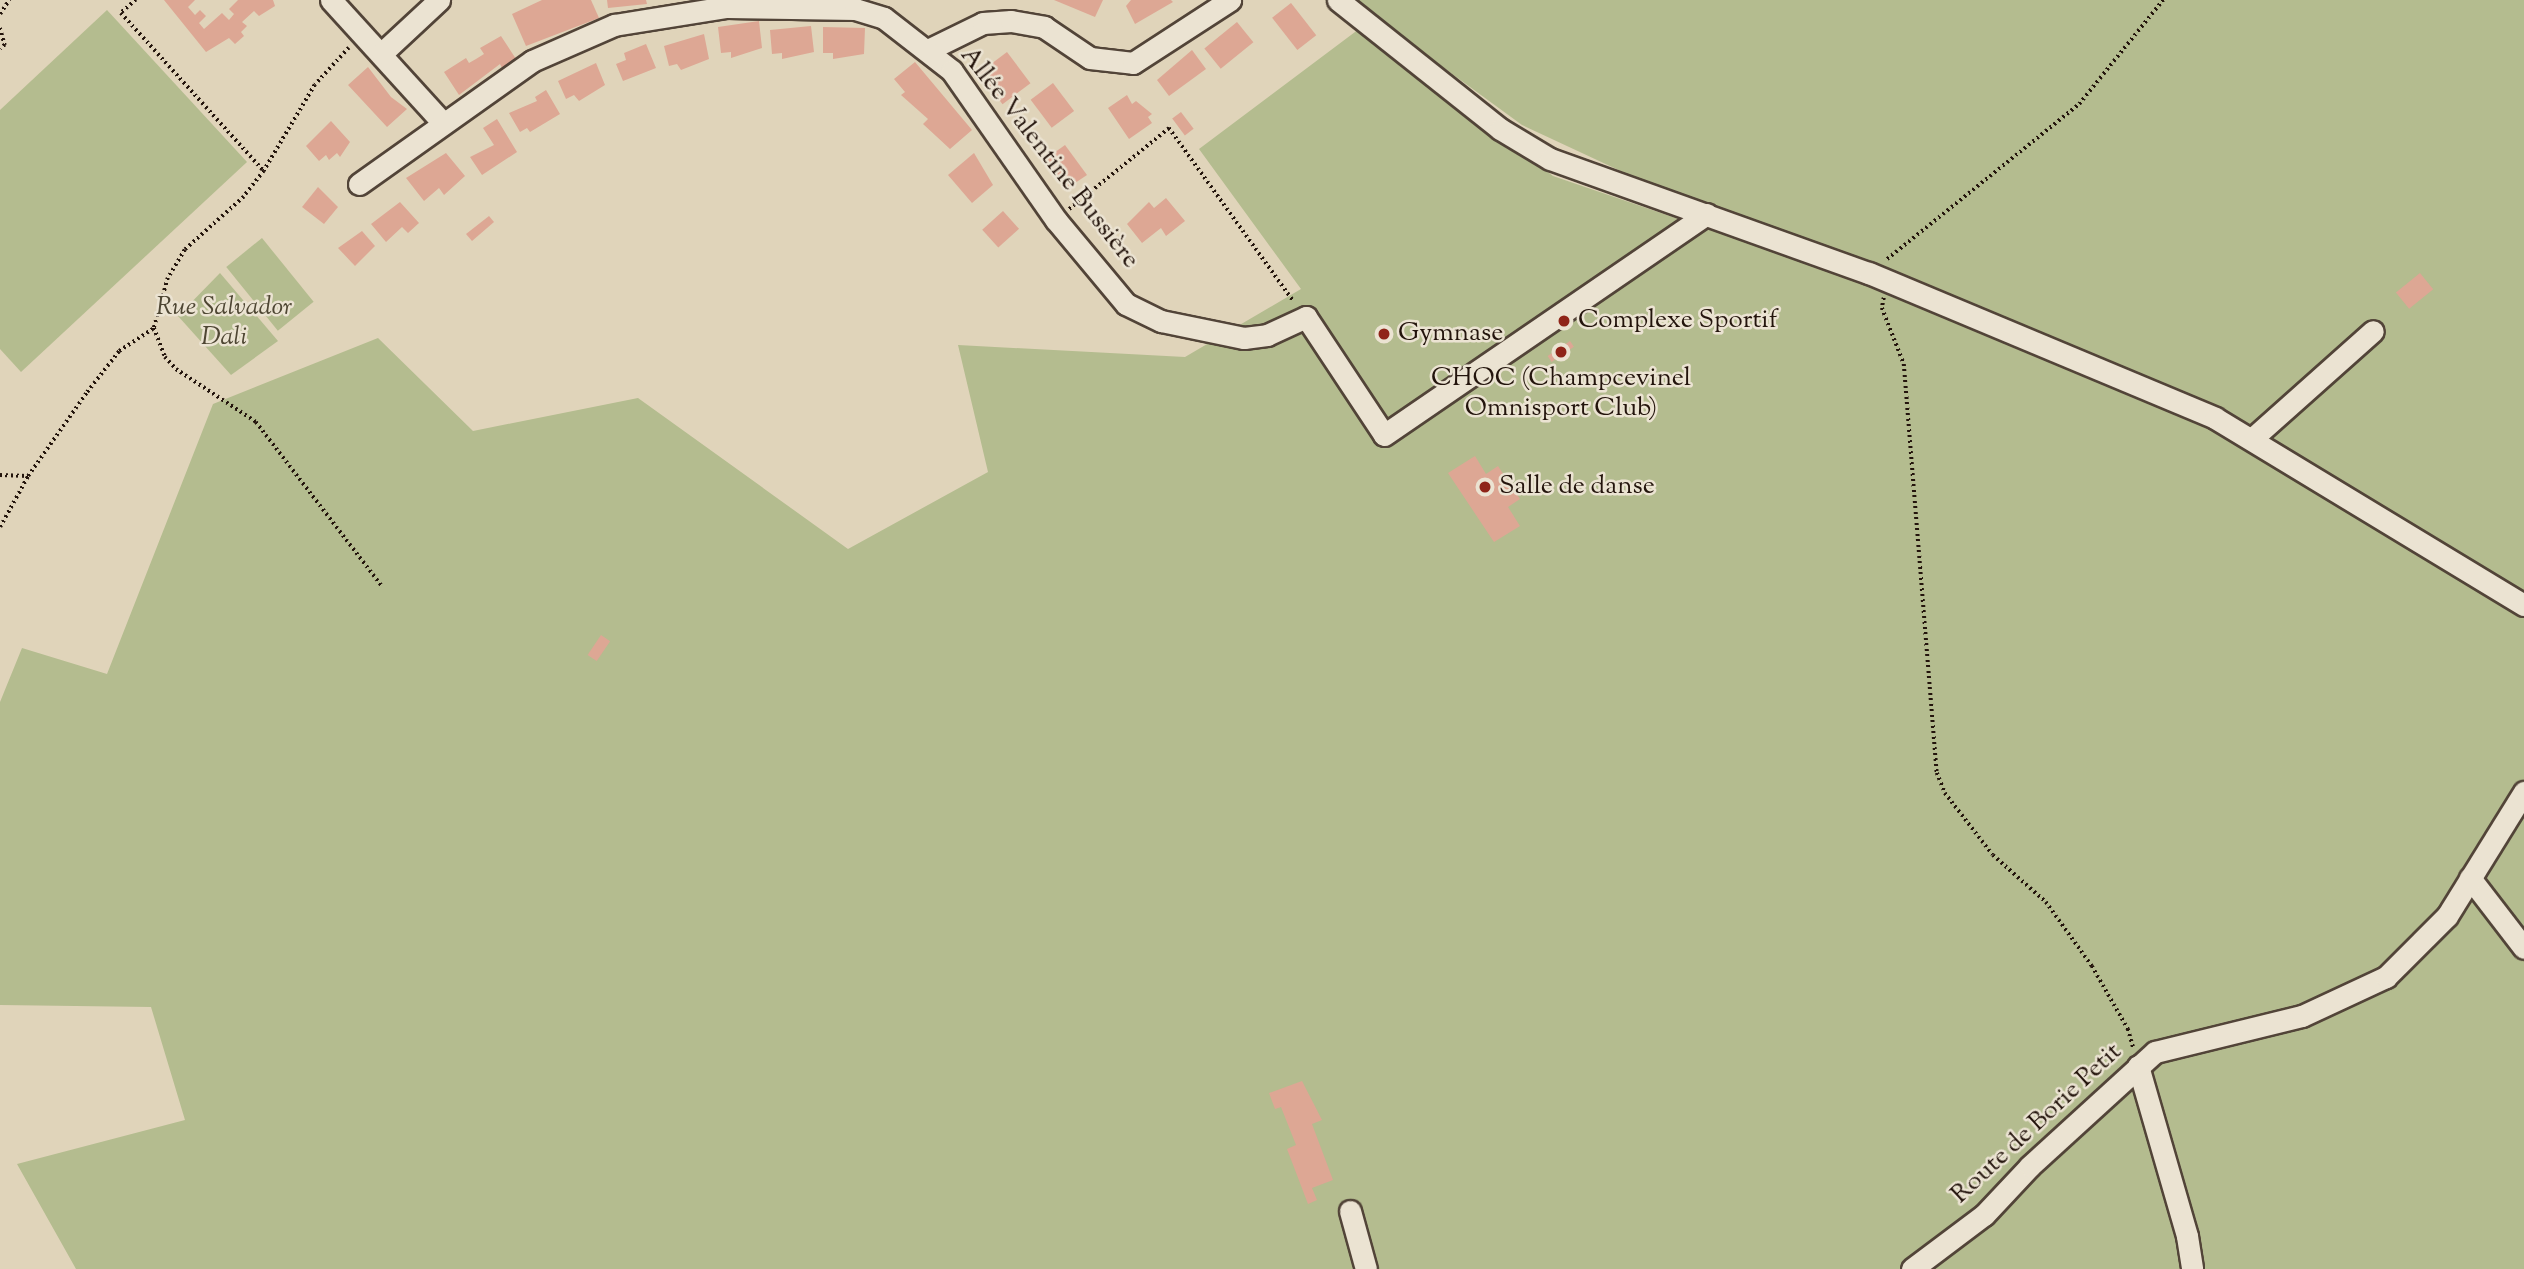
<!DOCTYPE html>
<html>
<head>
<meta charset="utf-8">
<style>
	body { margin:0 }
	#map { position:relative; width:2524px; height:1269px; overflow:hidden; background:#e0d4ba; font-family:"Sorts Mill Goudy",serif }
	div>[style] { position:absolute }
	.green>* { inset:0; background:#b4bc8f; transform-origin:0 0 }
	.building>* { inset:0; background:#dda794; transform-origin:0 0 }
	.path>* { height:3.5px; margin-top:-1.75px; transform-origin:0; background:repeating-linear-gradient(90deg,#23140c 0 2px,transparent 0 5.5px) }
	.roads { filter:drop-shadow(2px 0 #524438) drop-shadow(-2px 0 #524438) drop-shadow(0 2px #524438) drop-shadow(0 -2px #524438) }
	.minor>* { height:21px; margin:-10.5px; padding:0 10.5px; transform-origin:10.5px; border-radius:10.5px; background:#ebe3d2 }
	.dots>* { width:19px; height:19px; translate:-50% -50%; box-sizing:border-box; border:4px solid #ebe3d2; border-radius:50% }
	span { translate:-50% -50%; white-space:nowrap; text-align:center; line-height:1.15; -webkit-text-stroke:5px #ebe3d2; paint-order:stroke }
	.street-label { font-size:26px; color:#23140c }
	.park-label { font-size:26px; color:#4e4633; font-style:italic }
	.poi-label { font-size:26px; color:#23140c }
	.left { translate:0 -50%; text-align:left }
</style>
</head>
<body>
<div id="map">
	<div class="green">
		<div style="clip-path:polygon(1351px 0,2524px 0,2524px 1269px,76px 1269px,17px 1164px,185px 1120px,151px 1007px,0 1005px,0 702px,22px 648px,107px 674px,213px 404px,378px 338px,473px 431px,638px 398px,848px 549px,988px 472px,958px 345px,1185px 357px,1301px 289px,1199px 149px,1363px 26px,1553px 176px,1848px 277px,1522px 125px)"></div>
		<div style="clip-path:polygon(107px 10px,247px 162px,21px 372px,0 349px,0 110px)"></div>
		<div style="left:262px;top:238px;width:82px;height:46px;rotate:51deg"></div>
		<div style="clip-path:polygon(220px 273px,278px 341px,231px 375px,178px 316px)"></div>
	</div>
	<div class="building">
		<div style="clip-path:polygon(164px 0,195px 0,188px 7px,195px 15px,200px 10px,206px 16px,199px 23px,204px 29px,222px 13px,229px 20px,234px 14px,229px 9px,238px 0,273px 0,275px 6px,259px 16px,254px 11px,242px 22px,247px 26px,241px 32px,244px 36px,235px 44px,229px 38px,206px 52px)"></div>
		<div style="clip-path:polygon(542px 0,591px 0,599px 18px,526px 46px,512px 14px)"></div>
		<div style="clip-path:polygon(607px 0,646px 0,647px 4px,608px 8px)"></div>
		<div style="clip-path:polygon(1054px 0,1103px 0,1095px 17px)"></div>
		<div style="clip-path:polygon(1131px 0,1171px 0,1173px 2px,1135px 24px,1126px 6px)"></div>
		<div style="left:1291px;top:3px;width:41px;height:24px;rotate:52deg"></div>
		<div style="clip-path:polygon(759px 21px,762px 48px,731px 58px,731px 52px,721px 53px,718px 27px)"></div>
		<div style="left:1237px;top:22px;width:26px;height:42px;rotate:51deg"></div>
		<div style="clip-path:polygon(811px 26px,814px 52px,782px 59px,782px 53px,772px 54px,770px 30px)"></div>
		<div style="clip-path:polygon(823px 27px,865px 28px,864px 54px,833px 59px,833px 53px,823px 53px)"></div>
		<div style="clip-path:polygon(704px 34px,709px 59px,681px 70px,677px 64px,669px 66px,664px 46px)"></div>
		<div style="clip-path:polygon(501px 36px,516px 59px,502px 68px,500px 64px,459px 95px,444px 72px,466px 58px,469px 63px,476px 59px,484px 54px,480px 48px)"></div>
		<div style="clip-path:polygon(646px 44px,656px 68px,623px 81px,616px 64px,626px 60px,624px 53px)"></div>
		<div style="clip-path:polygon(1192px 50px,1206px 69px,1169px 96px,1157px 80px)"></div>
		<div style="left:1007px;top:52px;width:39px;height:35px;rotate:53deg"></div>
		<div style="clip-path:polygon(915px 62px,972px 130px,950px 149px,923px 124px,928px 119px,901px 95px,905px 92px,894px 79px)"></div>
		<div style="clip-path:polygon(596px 63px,605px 85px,579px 101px,574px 95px,566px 99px,558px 81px)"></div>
		<div style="clip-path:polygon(368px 67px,391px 97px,407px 109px,387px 127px,348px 85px)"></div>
		<div style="left:1053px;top:83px;width:35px;height:28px;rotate:53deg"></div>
		<div style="clip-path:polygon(546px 90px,560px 114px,530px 132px,527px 128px,520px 132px,509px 113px,537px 101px,535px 97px)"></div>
		<div style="clip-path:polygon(1127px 95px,1132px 104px,1136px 101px,1152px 114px,1148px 117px,1152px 123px,1129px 139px,1108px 108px)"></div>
		<div style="left:1181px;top:112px;width:21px;height:11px;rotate:53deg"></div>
		<div style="clip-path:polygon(497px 119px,517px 152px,482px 175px,470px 157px,494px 145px,483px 128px)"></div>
		<div style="clip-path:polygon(331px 121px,350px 142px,340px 157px,337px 153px,329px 160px,326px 155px,319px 161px,306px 146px)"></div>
		<div style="clip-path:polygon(1065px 145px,1087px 175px,1066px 189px,1047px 158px)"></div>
		<div style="clip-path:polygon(446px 153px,465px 176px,444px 195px,439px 188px,424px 201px,406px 178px)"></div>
		<div style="clip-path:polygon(974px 153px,993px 185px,972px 203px,948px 175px)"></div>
		<div style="clip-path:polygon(318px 187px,338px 207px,324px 224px,302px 207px)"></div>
		<div style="clip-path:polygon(1166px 198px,1185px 221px,1166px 236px,1161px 228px,1142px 243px,1127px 224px,1149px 202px,1154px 208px)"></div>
		<div style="clip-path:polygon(400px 202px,419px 223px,408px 233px,402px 227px,386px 242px,371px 224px)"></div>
		<div style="left:1003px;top:211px;width:24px;height:28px;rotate:48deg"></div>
		<div style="clip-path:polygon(489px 216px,494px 222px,472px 241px,466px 234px)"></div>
		<div style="clip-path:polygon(362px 231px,375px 246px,355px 266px,338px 248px)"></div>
		<div style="left:2420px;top:273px;width:21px;height:31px;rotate:51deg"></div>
		<div style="left:1570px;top:341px;width:7px;height:27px;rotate:56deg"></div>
		<div style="clip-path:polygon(1475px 456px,1486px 474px,1498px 466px,1520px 499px,1508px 507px,1520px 526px,1494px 542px,1448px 473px)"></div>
		<div style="left:601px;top:635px;width:11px;height:24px;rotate:34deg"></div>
		<div style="clip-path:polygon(1302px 1081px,1322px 1120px,1312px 1124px,1333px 1180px,1312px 1188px,1317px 1200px,1308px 1204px,1287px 1149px,1296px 1145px,1281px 1107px,1275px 1109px,1269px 1093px)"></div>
	</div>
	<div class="path">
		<div style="left:136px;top:0;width:20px;rotate:139deg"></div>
		<div style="left:121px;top:13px;width:213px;rotate:47.9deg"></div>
		<div style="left:0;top:14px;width:17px;rotate:-57deg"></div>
		<div style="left:0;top:28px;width:18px;rotate:74deg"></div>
		<div style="left:5px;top:45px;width:6px;rotate:141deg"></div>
		<div style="left:349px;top:48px;width:50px;rotate:132.6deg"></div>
		<div style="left:315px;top:85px;width:100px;rotate:120.7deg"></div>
		<div style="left:264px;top:171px;width:33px;rotate:128deg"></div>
		<div style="left:244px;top:197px;width:79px;rotate:138.1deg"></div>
		<div style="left:185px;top:250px;width:33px;rotate:121deg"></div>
		<div style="left:168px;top:278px;width:52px;rotate:105.6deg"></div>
		<div style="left:154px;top:328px;width:31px;rotate:69deg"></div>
		<div style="left:165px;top:357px;width:16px;rotate:47deg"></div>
		<div style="left:176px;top:369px;width:96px;rotate:33.5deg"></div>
		<div style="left:256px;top:422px;width:207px;rotate:52.5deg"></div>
		<div style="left:1069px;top:209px;width:129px;rotate:-39deg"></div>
		<div style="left:1169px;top:128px;width:214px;rotate:54.3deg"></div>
		<div style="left:1887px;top:259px;width:247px;rotate:-38.9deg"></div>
		<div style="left:2079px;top:104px;width:134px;rotate:-51.1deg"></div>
		<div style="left:1884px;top:298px;width:10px;rotate:101deg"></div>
		<div style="left:1882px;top:308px;width:60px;rotate:68.6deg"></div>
		<div style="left:1904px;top:364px;width:410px;rotate:85.4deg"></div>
		<div style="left:1937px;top:773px;width:22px;rotate:68deg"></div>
		<div style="left:1945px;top:793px;width:78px;rotate:52.3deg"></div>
		<div style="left:1993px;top:855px;width:71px;rotate:41.6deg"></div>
		<div style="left:2046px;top:902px;width:79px;rotate:54.3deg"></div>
		<div style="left:2092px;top:966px;width:73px;rotate:60.3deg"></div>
		<div style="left:2128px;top:1029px;width:19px;rotate:74deg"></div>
		<div style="left:0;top:475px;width:28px;rotate:2deg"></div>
		<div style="left:0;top:527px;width:58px;rotate:-61.2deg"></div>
		<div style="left:28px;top:476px;width:103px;rotate:-54.9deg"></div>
		<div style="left:87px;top:392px;width:52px;rotate:-52deg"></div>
		<div style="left:119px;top:351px;width:42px;rotate:-33.3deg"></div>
	</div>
	<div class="roads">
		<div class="minor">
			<div style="left:331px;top:0;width:166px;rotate:47.7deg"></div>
			<div style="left:1338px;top:0;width:207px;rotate:38.5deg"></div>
			<div style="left:1500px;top:129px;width:58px;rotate:31deg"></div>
			<div style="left:1550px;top:159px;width:339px;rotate:19.7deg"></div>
			<div style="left:1869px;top:273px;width:375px;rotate:22.7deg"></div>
			<div style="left:2215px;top:418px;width:361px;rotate:31.2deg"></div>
			<div style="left:928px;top:50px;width:61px;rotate:-26.1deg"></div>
			<div style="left:983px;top:23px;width:28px;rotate:-4deg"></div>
			<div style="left:1011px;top:21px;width:34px;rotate:10deg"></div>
			<div style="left:1044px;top:27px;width:55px;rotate:34deg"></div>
			<div style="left:1090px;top:58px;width:43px;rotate:6.6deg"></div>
			<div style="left:1133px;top:63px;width:116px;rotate:-33deg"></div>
			<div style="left:382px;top:53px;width:78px;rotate:-42.9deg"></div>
			<div style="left:359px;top:184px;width:212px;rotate:-35.4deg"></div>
			<div style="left:532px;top:61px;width:90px;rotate:-23.7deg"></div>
			<div style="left:614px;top:25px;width:114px;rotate:-9.1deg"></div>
			<div style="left:727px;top:7px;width:128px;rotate:0.9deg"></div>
			<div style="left:855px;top:9px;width:30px;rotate:17deg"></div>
			<div style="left:884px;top:18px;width:86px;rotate:37.9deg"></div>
			<div style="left:952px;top:71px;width:182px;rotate:55.1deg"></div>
			<div style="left:1056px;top:220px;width:109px;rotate:50.2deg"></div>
			<div style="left:1126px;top:304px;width:39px;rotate:26deg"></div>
			<div style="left:1161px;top:321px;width:85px;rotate:11.6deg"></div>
			<div style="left:1244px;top:338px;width:23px;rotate:-7deg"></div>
			<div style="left:1267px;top:335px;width:43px;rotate:-24.8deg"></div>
			<div style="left:1306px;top:317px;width:141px;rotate:56.5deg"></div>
			<div style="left:1384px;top:435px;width:391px;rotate:-34.4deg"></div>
			<div style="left:2254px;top:437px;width:159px;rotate:-41.7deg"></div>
			<div style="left:2470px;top:878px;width:88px;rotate:52.4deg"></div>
			<div style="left:2138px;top:1066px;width:177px;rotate:73.9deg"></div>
			<div style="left:2187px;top:1236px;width:33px;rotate:81deg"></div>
			<div style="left:1350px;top:1211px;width:60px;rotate:74.6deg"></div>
			<div style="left:1912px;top:1269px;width:90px;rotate:-36.9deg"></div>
			<div style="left:1984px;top:1215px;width:67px;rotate:-46.8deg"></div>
			<div style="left:2030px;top:1166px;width:169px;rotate:-42.4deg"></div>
			<div style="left:2155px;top:1052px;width:151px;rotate:-13.8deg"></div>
			<div style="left:2302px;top:1016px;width:93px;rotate:-24.9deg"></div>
			<div style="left:2386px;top:977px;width:86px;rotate:-45deg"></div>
			<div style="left:2447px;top:916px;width:146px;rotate:-58.2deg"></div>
		</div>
	</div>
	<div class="dots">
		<div style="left:1564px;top:321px;background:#8f2418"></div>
		<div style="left:1384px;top:334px;background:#8f2418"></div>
		<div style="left:1561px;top:352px;background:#8f2418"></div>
		<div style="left:1485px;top:487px;background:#8f2418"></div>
	</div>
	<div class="street-label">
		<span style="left:1049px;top:158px;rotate:52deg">Allée Valentine Bussière</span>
		<span style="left:2037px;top:1124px;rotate:-43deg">Route de Borie Petit</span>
	</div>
	<div class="park-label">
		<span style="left:224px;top:323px">Rue Salvador<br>Dali</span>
	</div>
	<div class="poi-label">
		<span class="left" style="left:1578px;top:321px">Complexe Sportif</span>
		<span class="left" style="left:1398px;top:334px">Gymnase</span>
		<span style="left:1561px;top:394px">CHOC (Champcevinel<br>Omnisport Club)</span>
		<span class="left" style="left:1499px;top:487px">Salle de danse</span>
	</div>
</div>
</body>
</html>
